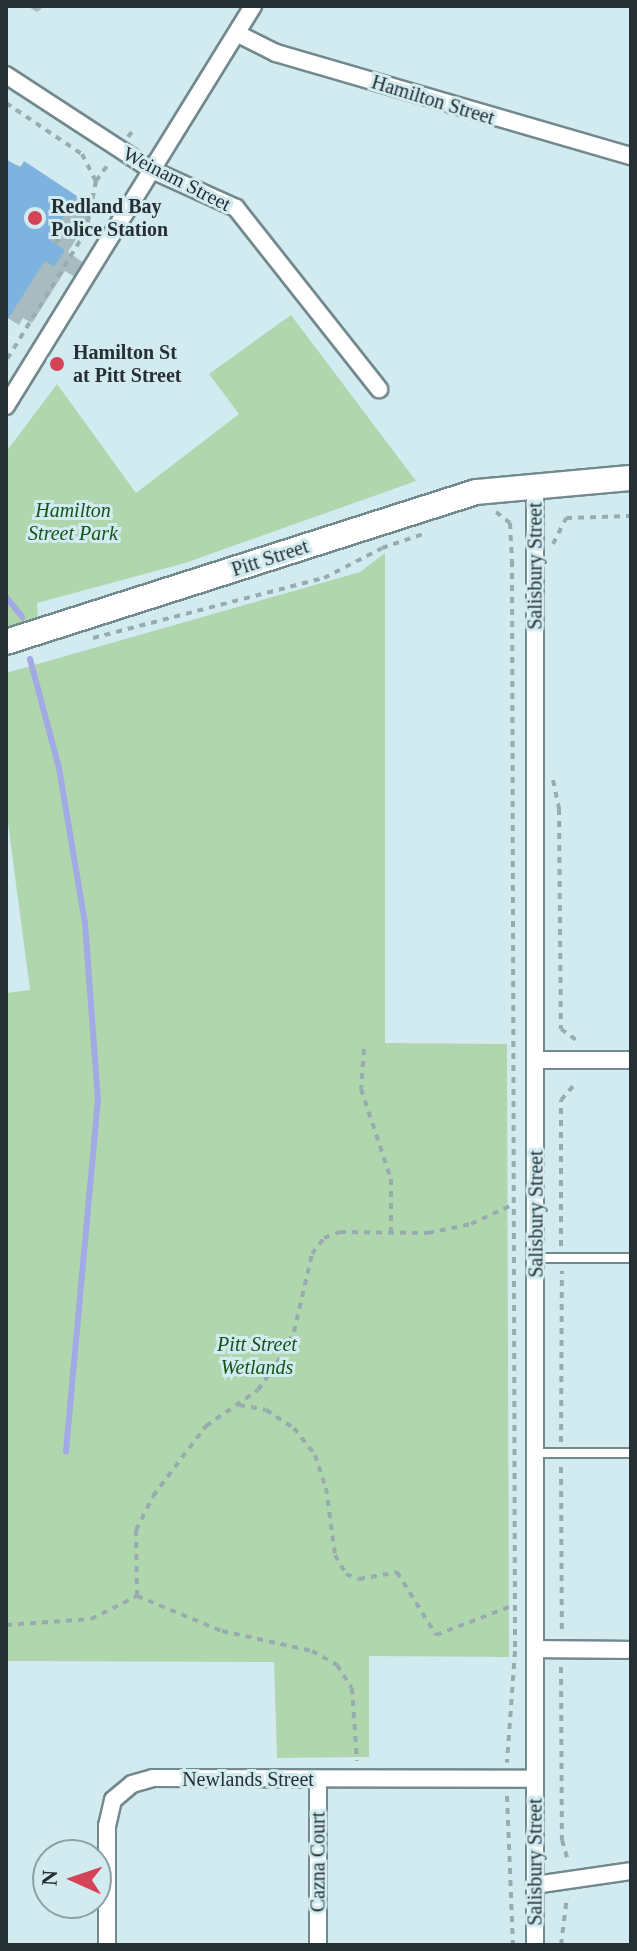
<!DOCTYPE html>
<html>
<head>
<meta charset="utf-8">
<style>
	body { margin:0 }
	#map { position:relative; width:637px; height:1951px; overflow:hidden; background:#d2ebf0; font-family:Georgia,serif }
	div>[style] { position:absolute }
	.green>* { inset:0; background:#b0d6ae }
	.shadow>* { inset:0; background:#0003 }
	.stream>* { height:6px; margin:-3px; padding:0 3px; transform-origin:3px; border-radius:3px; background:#a1aae4 }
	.building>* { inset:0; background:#7eb3df }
	.path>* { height:4px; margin-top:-2px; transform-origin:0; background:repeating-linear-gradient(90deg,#98acb0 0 6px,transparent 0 12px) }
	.roads { filter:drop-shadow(2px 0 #72898d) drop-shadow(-2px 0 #72898d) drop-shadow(0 2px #72898d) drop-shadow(0 -2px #72898d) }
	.lane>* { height:8px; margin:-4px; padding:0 4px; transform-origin:4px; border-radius:4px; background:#fff }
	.street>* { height:16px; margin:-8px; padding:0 8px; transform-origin:8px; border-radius:8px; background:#fff }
	.secondary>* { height:24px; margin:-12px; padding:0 12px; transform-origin:12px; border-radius:12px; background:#fff }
	.dots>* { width:22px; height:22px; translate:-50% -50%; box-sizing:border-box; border:4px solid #d2ebf0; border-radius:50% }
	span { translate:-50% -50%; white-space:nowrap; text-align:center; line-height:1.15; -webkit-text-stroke:6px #d2ebf0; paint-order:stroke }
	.street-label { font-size:20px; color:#263032 }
	.poi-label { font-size:20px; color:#263032; font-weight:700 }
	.left { translate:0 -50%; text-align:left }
	.park-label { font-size:20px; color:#125516; font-style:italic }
	.frame { position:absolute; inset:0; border:8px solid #263032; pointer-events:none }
	.north { position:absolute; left:32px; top:1839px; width:80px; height:80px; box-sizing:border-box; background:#d2ebf0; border:2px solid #8da0a4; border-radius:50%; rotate:273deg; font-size:22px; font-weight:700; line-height:32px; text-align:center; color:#263032 }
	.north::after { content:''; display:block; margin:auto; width:28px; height:36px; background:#d54456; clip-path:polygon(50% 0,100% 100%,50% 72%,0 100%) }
</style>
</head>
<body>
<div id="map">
	<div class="green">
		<div style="clip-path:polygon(291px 315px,416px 481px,185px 563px,37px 603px,38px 618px,6px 628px,6px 452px,57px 384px,136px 493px,239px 414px,209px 374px)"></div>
		<div style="clip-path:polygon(385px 553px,385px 1043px,507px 1044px,509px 1657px,369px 1656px,369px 1757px,277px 1758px,274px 1662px,6px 1661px,6px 993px,30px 990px,6px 808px,6px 673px,360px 572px)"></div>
	</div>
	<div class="shadow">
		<div style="clip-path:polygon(27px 6px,45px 6px,37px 12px)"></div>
		<div style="clip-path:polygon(6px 161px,44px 175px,95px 209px,68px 252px,84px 263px,75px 277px,65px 271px,32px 323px,23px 318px,19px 325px,6px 317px)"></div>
	</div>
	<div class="stream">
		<div style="left:6px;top:597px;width:26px;rotate:51deg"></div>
		<div style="left:30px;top:659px;width:113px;rotate:75.1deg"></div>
		<div style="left:59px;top:768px;width:157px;rotate:80.5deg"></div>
		<div style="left:85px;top:923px;width:176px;rotate:85.8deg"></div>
		<div style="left:98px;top:1099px;width:354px;rotate:95.2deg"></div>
	</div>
	<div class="building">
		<div style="clip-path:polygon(6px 159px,20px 168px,24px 161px,77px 196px,49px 239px,65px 250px,54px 267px,45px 261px,6px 322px)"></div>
	</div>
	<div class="path">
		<div style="left:6px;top:103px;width:92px;rotate:33.9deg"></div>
		<div style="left:82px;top:154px;width:30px;rotate:63deg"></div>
		<div style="left:96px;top:181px;width:51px;rotate:101.3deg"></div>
		<div style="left:86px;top:231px;width:153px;rotate:121.6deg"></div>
		<div style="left:128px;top:137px;width:10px;rotate:-53deg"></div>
		<div style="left:96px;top:181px;width:22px;rotate:-54deg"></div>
		<div style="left:55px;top:243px;width:25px;rotate:-40deg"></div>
		<div style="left:74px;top:227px;width:13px;rotate:18deg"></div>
		<div style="left:496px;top:512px;width:18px;rotate:38deg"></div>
		<div style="left:510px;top:523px;width:38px;rotate:87deg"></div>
		<div style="left:512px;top:561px;width:1090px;rotate:89.84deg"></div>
		<div style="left:515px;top:1651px;width:112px;rotate:94.1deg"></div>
		<div style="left:553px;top:544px;width:29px;rotate:-63deg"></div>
		<div style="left:566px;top:518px;width:65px;rotate:-1.8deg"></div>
		<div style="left:93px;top:638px;width:239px;rotate:-14.6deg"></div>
		<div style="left:324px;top:578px;width:65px;rotate:-27.3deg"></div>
		<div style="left:382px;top:548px;width:43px;rotate:-18.9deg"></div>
		<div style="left:553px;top:780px;width:30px;rotate:78deg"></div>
		<div style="left:559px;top:809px;width:220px;rotate:89.5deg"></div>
		<div style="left:561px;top:1029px;width:19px;rotate:36deg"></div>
		<div style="left:364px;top:1049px;width:40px;rotate:94.3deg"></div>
		<div style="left:361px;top:1089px;width:95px;rotate:71.6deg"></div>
		<div style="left:391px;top:1179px;width:55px;rotate:90deg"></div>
		<div style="left:561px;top:1246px;width:146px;rotate:-90deg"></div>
		<div style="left:561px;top:1100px;width:23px;rotate:-49deg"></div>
		<div style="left:239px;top:1405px;width:27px;rotate:10deg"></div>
		<div style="left:266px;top:1410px;width:33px;rotate:33deg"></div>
		<div style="left:294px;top:1428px;width:34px;rotate:52deg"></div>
		<div style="left:315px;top:1455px;width:35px;rotate:72deg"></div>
		<div style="left:326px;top:1488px;width:68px;rotate:82.3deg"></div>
		<div style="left:335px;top:1555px;width:22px;rotate:60deg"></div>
		<div style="left:346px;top:1574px;width:14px;rotate:21deg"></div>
		<div style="left:359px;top:1579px;width:39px;rotate:-10deg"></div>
		<div style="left:397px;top:1572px;width:74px;rotate:58.2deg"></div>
		<div style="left:436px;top:1635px;width:84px;rotate:-21deg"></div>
		<div style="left:561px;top:1442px;width:171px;rotate:-89.7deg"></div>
		<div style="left:561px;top:1467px;width:167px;rotate:89.7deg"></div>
		<div style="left:137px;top:1596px;width:92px;rotate:22.4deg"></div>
		<div style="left:222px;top:1631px;width:92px;rotate:12.5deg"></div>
		<div style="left:312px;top:1651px;width:29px;rotate:29deg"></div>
		<div style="left:337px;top:1665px;width:27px;rotate:57deg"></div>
		<div style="left:352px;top:1688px;width:73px;rotate:86.1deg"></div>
		<div style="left:6px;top:1625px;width:85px;rotate:-4deg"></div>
		<div style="left:91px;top:1619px;width:51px;rotate:-26.6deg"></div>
		<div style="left:137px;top:1596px;width:66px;rotate:-90.9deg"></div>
		<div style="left:136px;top:1530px;width:38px;rotate:-63deg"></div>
		<div style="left:153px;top:1496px;width:88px;rotate:-52.9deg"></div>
		<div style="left:206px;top:1426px;width:63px;rotate:-34.7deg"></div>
		<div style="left:258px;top:1390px;width:33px;rotate:-55deg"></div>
		<div style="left:277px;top:1363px;width:35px;rotate:-61deg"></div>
		<div style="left:294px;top:1332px;width:80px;rotate:-77deg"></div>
		<div style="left:312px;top:1254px;width:20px;rotate:-53deg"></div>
		<div style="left:324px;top:1238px;width:17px;rotate:-21deg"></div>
		<div style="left:340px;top:1232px;width:88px;rotate:0.7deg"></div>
		<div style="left:428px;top:1233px;width:44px;rotate:-11.8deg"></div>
		<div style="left:471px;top:1224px;width:47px;rotate:-24.9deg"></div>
		<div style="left:561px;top:1667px;width:173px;rotate:89.7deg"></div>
		<div style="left:562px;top:1840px;width:22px;rotate:74deg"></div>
		<div style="left:507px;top:1796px;width:149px;rotate:87.7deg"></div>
		<div style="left:561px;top:1945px;width:48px;rotate:-82.9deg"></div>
	</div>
	<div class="roads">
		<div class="lane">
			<div style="left:537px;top:1258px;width:94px"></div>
			<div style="left:537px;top:1453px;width:94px"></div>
		</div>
		<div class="street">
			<div style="left:238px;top:34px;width:42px;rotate:26.6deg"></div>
			<div style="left:276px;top:53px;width:370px;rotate:16.2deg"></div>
			<div style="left:6px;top:75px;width:174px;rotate:33.1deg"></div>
			<div style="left:152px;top:170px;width:92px;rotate:24.3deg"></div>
			<div style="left:236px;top:208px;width:231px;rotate:51.7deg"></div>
			<div style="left:6px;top:406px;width:470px;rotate:-58.3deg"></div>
			<div style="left:535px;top:1060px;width:96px"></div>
			<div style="left:537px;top:1649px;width:94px;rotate:0.6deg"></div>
			<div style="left:318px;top:1779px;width:166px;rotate:90deg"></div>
			<div style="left:535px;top:1885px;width:97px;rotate:-8.3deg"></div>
			<div style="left:107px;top:1945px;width:119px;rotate:-90deg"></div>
			<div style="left:107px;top:1826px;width:27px;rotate:-77deg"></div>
			<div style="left:113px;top:1800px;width:25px;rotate:-40deg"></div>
			<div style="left:132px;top:1784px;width:22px;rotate:-16deg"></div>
			<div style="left:153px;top:1778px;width:382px;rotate:0.1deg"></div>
			<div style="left:535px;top:1945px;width:1462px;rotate:-90deg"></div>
		</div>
		<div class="secondary">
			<div style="left:6px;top:642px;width:493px;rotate:-17.7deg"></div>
			<div style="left:476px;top:492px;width:156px;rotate:-5.2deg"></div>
		</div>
	</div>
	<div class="dots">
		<div style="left:35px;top:218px;background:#d54456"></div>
		<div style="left:57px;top:364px;background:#d54456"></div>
	</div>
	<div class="street-label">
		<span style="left:433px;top:100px;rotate:17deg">Hamilton Street</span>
		<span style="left:177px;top:179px;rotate:27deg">Weinam Street</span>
		<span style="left:270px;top:558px;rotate:-18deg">Pitt Street</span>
		<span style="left:535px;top:566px;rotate:-90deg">Salisbury Street</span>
		<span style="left:536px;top:1214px;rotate:-90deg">Salisbury Street</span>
		<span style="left:248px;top:1779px">Newlands Street</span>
		<span style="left:318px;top:1862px;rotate:-90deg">Cazna Court</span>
		<span style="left:535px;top:1862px;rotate:-90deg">Salisbury Street</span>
	</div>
	<div class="poi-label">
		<span class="left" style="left:51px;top:218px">Redland Bay<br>Police Station</span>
		<span class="left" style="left:73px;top:364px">Hamilton St<br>at Pitt Street</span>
	</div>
	<div class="park-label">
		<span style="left:73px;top:522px">Hamilton<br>Street Park</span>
		<span style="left:257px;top:1356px">Pitt Street<br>Wetlands</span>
	</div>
	<div class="frame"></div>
	<div class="north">N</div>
</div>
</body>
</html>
